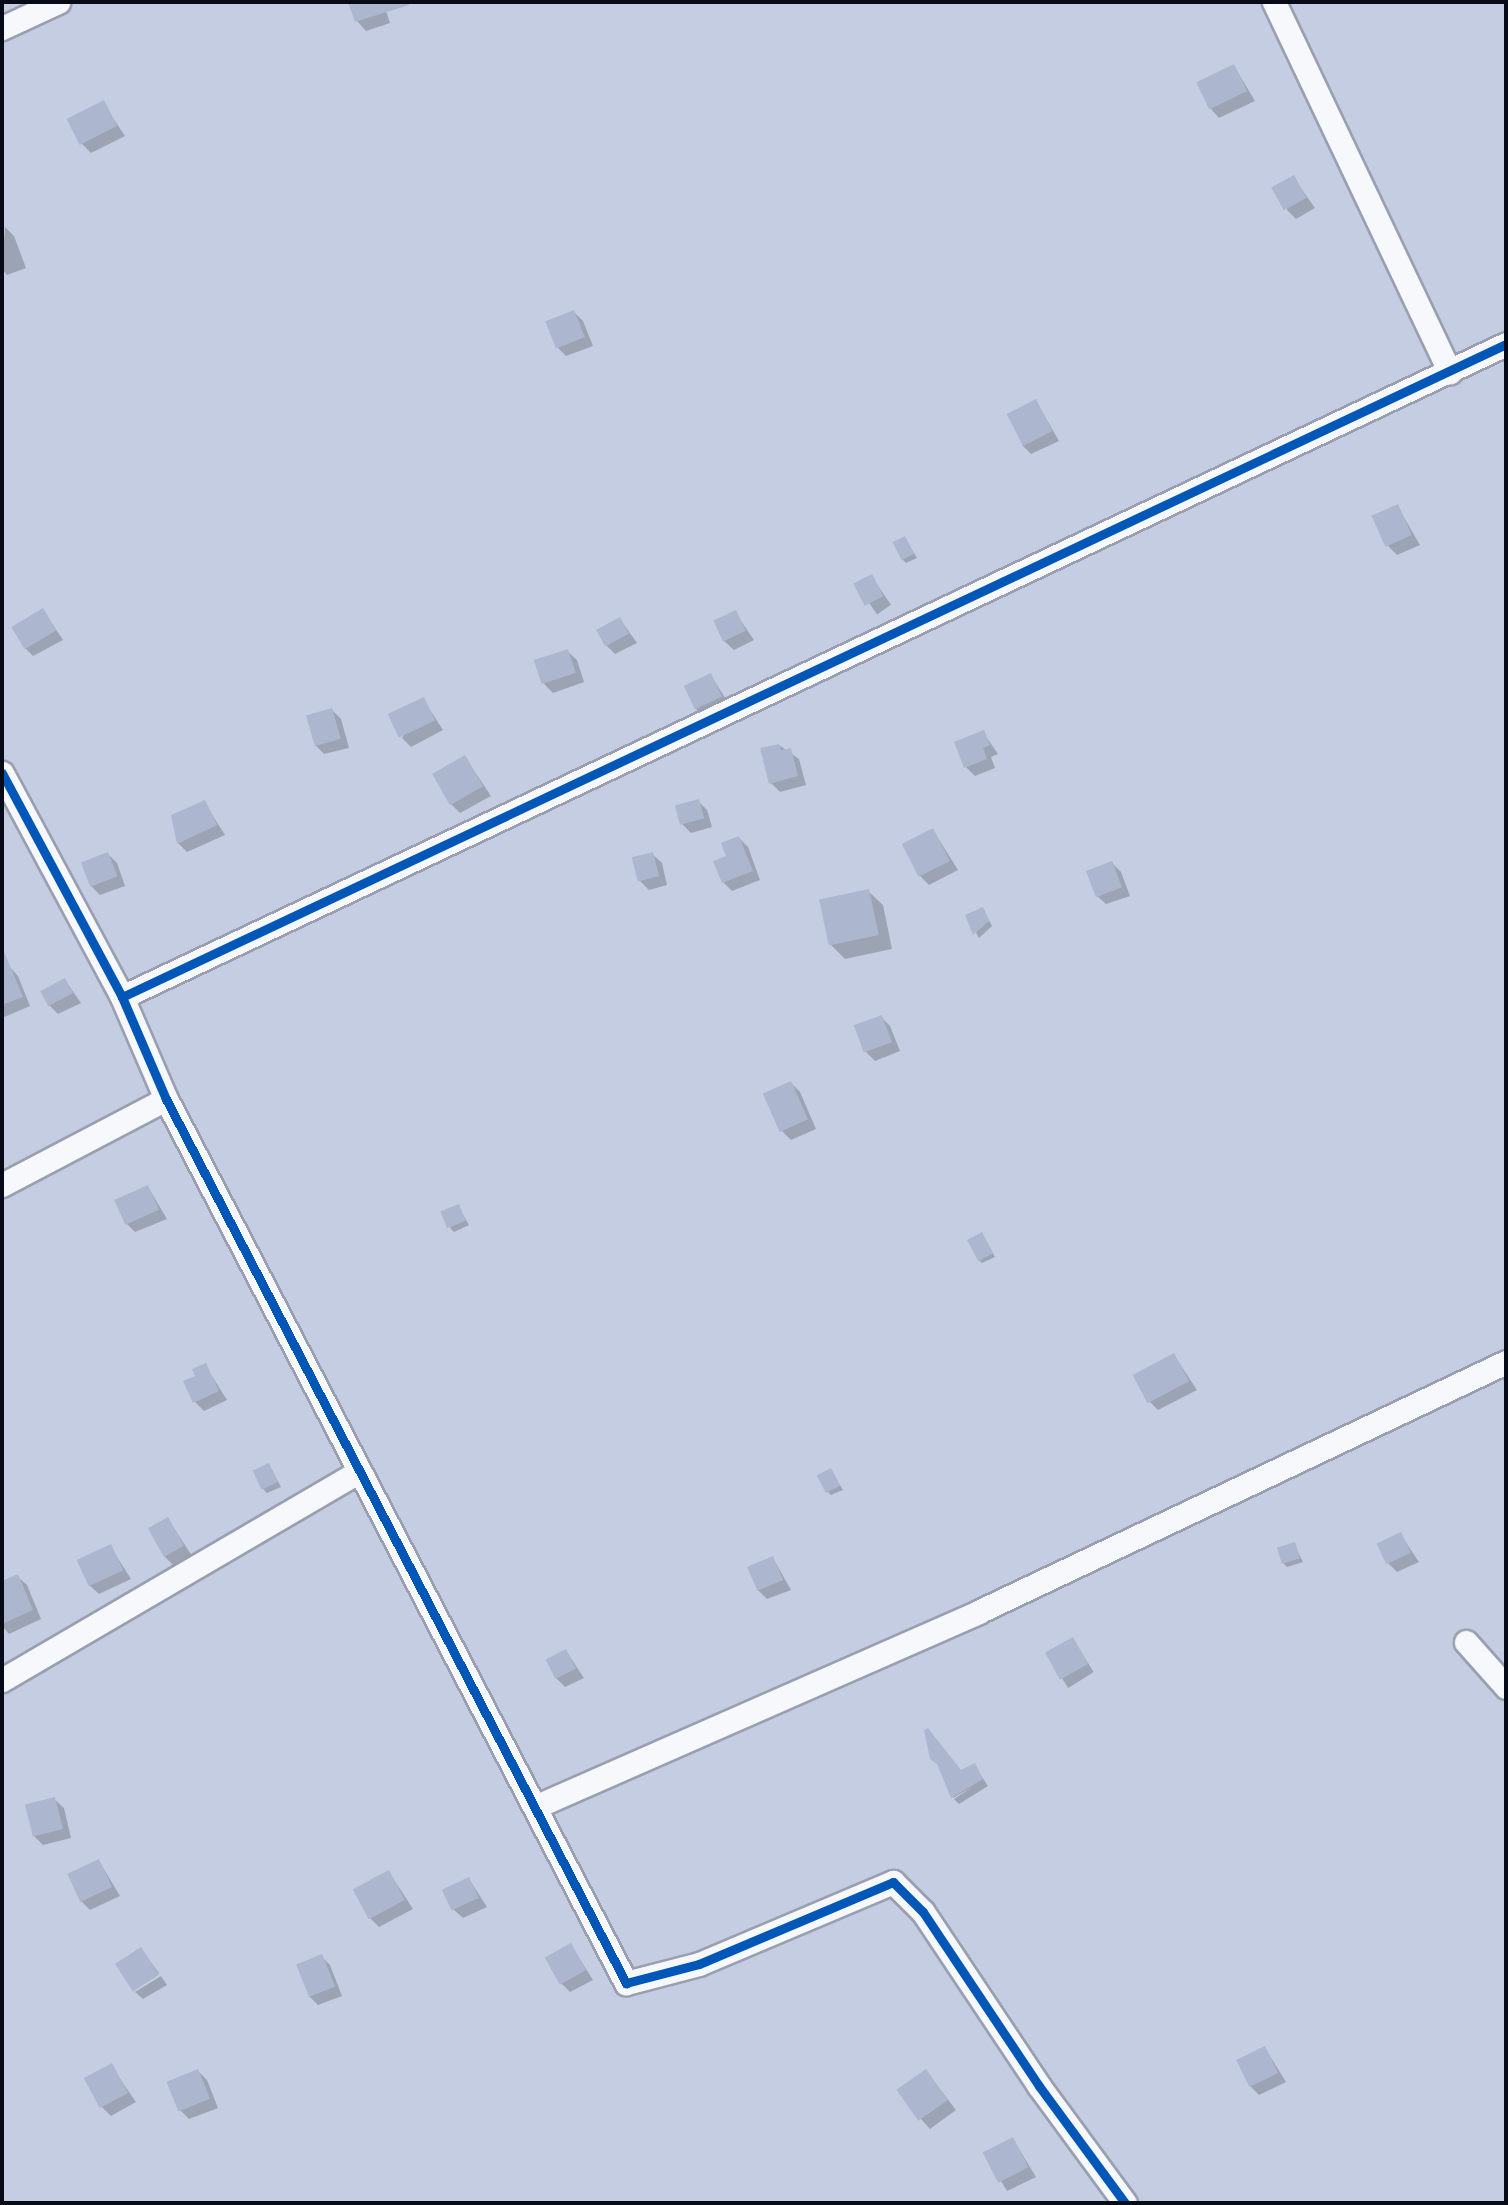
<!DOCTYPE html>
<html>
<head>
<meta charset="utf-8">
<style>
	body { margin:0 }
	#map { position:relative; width:1508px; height:2205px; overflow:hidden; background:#c4cde2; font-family:Montserrat,sans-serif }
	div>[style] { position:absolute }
	.shadow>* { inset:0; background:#0003; transform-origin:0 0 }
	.building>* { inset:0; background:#acb6ce; transform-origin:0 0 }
	.roads { filter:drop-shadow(2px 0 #999fb0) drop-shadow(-2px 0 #999fb0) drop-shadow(0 2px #999fb0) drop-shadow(0 -2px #999fb0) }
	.minor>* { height:23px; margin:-11.5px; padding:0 11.5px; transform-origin:11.5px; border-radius:11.5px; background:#f6f8fb }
	.cycleway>* { height:9px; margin:-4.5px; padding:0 4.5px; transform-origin:4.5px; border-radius:4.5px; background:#0057b8 }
	span { translate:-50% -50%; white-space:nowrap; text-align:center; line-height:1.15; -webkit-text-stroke:7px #e0e9fd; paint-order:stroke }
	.frame { position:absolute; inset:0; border:4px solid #070b18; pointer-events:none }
</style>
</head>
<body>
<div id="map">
	<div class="shadow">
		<div style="clip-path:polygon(350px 2px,383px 2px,390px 23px,366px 31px,357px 21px)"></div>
		<div style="clip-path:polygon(1234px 66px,1255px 101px,1219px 118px,1210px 108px)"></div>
		<div style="clip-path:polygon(103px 103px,125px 136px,91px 153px,82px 144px)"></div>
		<div style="clip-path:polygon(1293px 177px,1315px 208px,1296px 219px,1287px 210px)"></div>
		<div style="clip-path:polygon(5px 227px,14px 236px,26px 268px,7px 275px,2px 269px)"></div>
		<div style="clip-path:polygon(574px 312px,583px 321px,593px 346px,566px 356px,557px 347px)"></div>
		<div style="clip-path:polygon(1036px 401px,1059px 441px,1031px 454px,1022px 445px)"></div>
		<div style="clip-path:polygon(1398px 507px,1420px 545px,1397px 555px,1388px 546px)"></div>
		<div style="clip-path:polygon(905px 538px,917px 558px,906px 563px,902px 559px)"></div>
		<div style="left:871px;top:576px;width:35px;height:17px;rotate:55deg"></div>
		<div style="clip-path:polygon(43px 610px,63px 640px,33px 656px,24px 647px)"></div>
		<div style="clip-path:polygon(735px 612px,754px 640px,734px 650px,724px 641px)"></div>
		<div style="clip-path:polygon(620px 619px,637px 643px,615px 654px,606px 645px)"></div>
		<div style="clip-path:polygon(567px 651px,577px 660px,584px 682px,553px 693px,544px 684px)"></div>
		<div style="clip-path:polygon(711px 675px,730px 706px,704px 717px,695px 708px)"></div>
		<div style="clip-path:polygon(423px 699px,443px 730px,411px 747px,402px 738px)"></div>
		<div style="clip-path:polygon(332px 710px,341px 719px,349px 748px,324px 754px,315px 745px)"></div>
		<div style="clip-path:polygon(983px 732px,998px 754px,991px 757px,995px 768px,975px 776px,966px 767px)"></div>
		<div style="clip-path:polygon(779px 745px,799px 759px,806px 785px,780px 792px,771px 783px)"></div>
		<div style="clip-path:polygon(465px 757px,491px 796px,460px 813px,451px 804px)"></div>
		<div style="clip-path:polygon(698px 801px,707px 810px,712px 827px,691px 833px,682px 824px)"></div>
		<div style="clip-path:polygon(204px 802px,225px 835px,187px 852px,178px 843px,173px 816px)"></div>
		<div style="clip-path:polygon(933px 830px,958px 870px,929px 885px,920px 876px)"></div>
		<div style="clip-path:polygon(739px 838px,748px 847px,760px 880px,732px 891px,723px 882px)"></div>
		<div style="clip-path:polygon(108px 854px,117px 863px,125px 886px,100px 895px,91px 886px)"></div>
		<div style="clip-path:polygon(652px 854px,662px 863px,667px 885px,649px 890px,640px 881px)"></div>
		<div style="clip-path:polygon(1112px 863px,1121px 872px,1130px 896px,1106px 904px,1096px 895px)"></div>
		<div style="clip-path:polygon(868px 891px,883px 905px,892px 949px,845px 959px,831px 945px)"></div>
		<div style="clip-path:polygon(983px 909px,992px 926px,979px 938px,967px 916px)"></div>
		<div style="clip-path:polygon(9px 966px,18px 976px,30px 1006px,2px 1018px,2px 969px)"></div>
		<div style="clip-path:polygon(65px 980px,81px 1003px,58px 1014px,49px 1005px)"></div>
		<div style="clip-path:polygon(881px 1017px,890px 1026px,900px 1051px,875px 1061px,866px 1052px)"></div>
		<div style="clip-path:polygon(791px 1083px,800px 1092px,816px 1129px,791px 1140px,782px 1131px)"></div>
		<div style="clip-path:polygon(148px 1187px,167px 1219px,135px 1232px,126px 1223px)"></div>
		<div style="clip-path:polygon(458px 1206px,469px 1225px,454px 1232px,450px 1228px)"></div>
		<div style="clip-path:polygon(982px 1234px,995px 1257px,982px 1263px,978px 1259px)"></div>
		<div style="clip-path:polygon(1174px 1355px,1197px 1390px,1158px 1410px,1149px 1401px)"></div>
		<div style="clip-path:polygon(205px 1365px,227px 1400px,204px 1411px,195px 1402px,198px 1377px)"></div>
		<div style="clip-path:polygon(269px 1465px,281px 1487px,267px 1493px,263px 1489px)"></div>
		<div style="clip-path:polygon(831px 1470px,843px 1490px,831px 1495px,827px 1491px)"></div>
		<div style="clip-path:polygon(168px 1519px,192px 1556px,173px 1565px,164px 1556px)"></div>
		<div style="clip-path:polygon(1401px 1535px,1419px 1562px,1397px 1572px,1388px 1563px)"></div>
		<div style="clip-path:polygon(1294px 1544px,1303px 1562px,1287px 1567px,1283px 1563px)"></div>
		<div style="clip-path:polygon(110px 1546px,131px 1579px,99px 1594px,89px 1585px)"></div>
		<div style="clip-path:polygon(773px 1558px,791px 1590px,767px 1599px,758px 1590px)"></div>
		<div style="clip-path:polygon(17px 1576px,27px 1585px,41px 1619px,9px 1634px,2px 1626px,2px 1583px)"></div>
		<div style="left:1073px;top:1639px;width:39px;height:30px;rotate:58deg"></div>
		<div style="clip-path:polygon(566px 1651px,584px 1678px,565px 1687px,556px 1678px)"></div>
		<div style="clip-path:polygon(940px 1765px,956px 1775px,974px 1765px,988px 1786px,959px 1804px,954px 1799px,972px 1787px,953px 1798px)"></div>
		<div style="clip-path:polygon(54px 1799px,64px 1808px,71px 1838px,43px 1845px,34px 1836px)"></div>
		<div style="clip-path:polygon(99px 1861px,120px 1896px,90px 1910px,81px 1901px)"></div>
		<div style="clip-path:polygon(389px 1872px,413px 1909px,379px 1927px,370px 1918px)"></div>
		<div style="clip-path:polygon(469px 1879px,487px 1907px,463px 1918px,453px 1909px)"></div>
		<div style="clip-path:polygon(571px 1945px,593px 1980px,570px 1992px,561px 1983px)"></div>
		<div style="clip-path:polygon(141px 1949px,159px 1973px,134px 1989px)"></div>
		<div style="clip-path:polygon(321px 1956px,330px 1965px,342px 1996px,318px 2005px,309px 1996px)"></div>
		<div style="clip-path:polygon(161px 1976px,167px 1985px,143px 1999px,135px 1992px)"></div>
		<div style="clip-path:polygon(1265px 2048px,1286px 2082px,1259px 2095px,1250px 2086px)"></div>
		<div style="clip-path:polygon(111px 2066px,136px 2102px,111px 2116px,102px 2107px)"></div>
		<div style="clip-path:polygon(198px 2071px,207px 2080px,218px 2108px,189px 2119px,180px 2110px)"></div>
		<div style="clip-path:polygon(926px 2071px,956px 2110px,930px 2129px,921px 2119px)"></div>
		<div style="clip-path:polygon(1013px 2139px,1036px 2177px,1007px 2191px,984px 2152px)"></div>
	</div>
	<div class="building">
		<div style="clip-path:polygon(348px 2px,408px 2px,409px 5px,355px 22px)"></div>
		<div style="left:1234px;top:64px;width:30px;height:42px;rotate:64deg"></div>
		<div style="left:104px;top:100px;width:29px;height:42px;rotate:63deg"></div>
		<div style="left:1294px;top:175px;width:26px;height:26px;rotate:61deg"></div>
		<div style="left:574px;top:310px;width:29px;height:31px;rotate:68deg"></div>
		<div style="left:1036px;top:399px;width:36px;height:33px;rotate:63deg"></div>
		<div style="left:1398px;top:504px;width:34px;height:29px;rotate:66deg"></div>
		<div style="left:905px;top:536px;width:20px;height:14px;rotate:63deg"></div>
		<div style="left:872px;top:574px;width:25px;height:21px;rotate:63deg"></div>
		<div style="left:43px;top:608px;width:26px;height:37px;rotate:59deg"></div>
		<div style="left:736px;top:610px;width:23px;height:25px;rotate:65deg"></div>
		<div style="left:620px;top:617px;width:19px;height:27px;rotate:62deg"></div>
		<div style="left:568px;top:649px;width:25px;height:36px;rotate:72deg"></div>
		<div style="left:711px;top:673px;width:26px;height:30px;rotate:65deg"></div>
		<div style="left:424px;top:697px;width:26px;height:40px;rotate:65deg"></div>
		<div style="left:332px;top:708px;width:32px;height:27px;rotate:74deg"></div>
		<div style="clip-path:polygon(984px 730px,990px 745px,983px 748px,987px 759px,964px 768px,954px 742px)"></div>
		<div style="clip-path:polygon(779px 744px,781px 750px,791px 748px,798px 776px,769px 784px,760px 748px)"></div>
		<div style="left:465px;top:755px;width:36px;height:38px;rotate:60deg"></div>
		<div style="left:699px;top:799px;width:20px;height:25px;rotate:75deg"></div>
		<div style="clip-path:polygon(205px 800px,217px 825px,177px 844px,171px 815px)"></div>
		<div style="left:933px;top:828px;width:37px;height:35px;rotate:63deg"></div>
		<div style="clip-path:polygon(739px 836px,753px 871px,722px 883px,713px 861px,726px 856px,721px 843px)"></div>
		<div style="left:108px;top:852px;width:26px;height:29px;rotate:69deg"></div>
		<div style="left:653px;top:852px;width:25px;height:22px;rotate:76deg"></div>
		<div style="left:1112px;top:861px;width:28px;height:28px;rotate:69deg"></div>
		<div style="left:869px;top:889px;width:47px;height:51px;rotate:78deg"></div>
		<div style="clip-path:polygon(983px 907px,989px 921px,973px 935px,965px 915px)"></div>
		<div style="clip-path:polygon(2px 947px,23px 997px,2px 1005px)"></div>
		<div style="left:65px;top:978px;width:17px;height:28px;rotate:62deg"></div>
		<div style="left:882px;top:1015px;width:29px;height:30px;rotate:70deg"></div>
		<div style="left:791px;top:1081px;width:42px;height:31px;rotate:66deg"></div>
		<div style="left:148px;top:1185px;width:27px;height:37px;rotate:66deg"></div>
		<div style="left:459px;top:1204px;width:18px;height:20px;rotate:68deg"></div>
		<div style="left:982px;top:1232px;width:24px;height:17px;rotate:62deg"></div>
		<div style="left:1174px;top:1353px;width:32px;height:47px;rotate:62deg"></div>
		<div style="clip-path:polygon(206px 1363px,219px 1391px,193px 1403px,183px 1381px,195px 1376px,192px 1369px)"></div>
		<div style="left:269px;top:1463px;width:21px;height:18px;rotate:65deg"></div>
		<div style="left:831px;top:1468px;width:20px;height:16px;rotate:63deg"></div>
		<div style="left:168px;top:1517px;width:33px;height:23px;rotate:61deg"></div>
		<div style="left:1401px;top:1532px;width:23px;height:27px;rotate:65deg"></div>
		<div style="left:1295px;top:1542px;width:17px;height:19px;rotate:73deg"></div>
		<div style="left:111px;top:1544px;width:29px;height:38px;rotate:65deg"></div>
		<div style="left:773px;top:1556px;width:26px;height:28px;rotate:67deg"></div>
		<div style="clip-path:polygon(18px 1574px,33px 1610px,2px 1624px,2px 1581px)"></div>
		<div style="left:1073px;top:1637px;width:31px;height:32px;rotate:61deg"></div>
		<div style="left:566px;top:1649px;width:22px;height:23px;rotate:63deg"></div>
		<div style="clip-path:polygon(928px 1728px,961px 1770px,975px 1763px,983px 1779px,951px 1798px,937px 1764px,930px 1759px,924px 1730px)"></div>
		<div style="left:55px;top:1797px;width:33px;height:31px;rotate:76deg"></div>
		<div style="left:99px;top:1859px;width:31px;height:35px;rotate:65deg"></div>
		<div style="left:389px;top:1870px;width:34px;height:41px;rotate:62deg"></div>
		<div style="left:469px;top:1877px;width:23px;height:30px;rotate:65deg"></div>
		<div style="left:571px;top:1943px;width:31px;height:30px;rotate:61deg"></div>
		<div style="left:141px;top:1947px;width:33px;height:31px;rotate:57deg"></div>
		<div style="left:322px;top:1954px;width:35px;height:28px;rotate:68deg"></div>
		<div style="left:1265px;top:2046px;width:30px;height:32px;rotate:64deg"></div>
		<div style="left:112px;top:2063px;width:34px;height:32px;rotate:62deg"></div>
		<div style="left:198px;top:2069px;width:32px;height:34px;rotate:68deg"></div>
		<div style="left:926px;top:2069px;width:38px;height:36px;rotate:55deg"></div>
		<div style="left:1013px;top:2137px;width:34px;height:34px;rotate:63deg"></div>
	</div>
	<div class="roads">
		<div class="minor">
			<div style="left:1274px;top:2px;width:410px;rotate:64.6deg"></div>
			<div style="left:2px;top:28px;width:62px;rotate:-24.9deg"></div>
			<div style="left:2px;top:773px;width:254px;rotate:61.8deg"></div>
			<div style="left:122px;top:997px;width:111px;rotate:66.7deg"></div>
			<div style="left:166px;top:1099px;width:997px;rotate:62.51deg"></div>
			<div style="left:626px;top:1983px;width:75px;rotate:-14.6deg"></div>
			<div style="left:699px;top:1964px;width:211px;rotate:-22.9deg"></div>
			<div style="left:893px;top:1882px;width:42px;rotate:45deg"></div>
			<div style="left:923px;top:1912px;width:209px;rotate:56.3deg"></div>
			<div style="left:1039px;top:2086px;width:145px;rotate:53.7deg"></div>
			<div style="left:122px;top:997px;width:1530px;rotate:-25.26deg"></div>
			<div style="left:2px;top:1185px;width:185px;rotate:-27.7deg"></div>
			<div style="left:1466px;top:1642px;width:60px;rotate:48.4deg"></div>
			<div style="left:2px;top:1680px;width:414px;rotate:-30.3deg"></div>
			<div style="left:537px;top:1806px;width:482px;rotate:-23.7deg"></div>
			<div style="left:978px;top:1612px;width:584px;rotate:-25.34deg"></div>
		</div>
	</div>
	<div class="cycleway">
		<div style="left:2px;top:773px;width:254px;rotate:61.8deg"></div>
		<div style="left:122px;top:997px;width:111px;rotate:66.7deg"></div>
		<div style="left:166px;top:1099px;width:997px;rotate:62.51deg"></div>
		<div style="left:626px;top:1983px;width:75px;rotate:-14.6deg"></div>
		<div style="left:699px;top:1964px;width:211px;rotate:-22.9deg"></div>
		<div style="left:893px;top:1882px;width:42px;rotate:45deg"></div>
		<div style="left:923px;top:1912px;width:209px;rotate:56.3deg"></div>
		<div style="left:1039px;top:2086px;width:145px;rotate:53.7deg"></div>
		<div style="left:122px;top:997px;width:1530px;rotate:-25.26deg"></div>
	</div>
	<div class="frame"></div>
</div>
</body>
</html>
